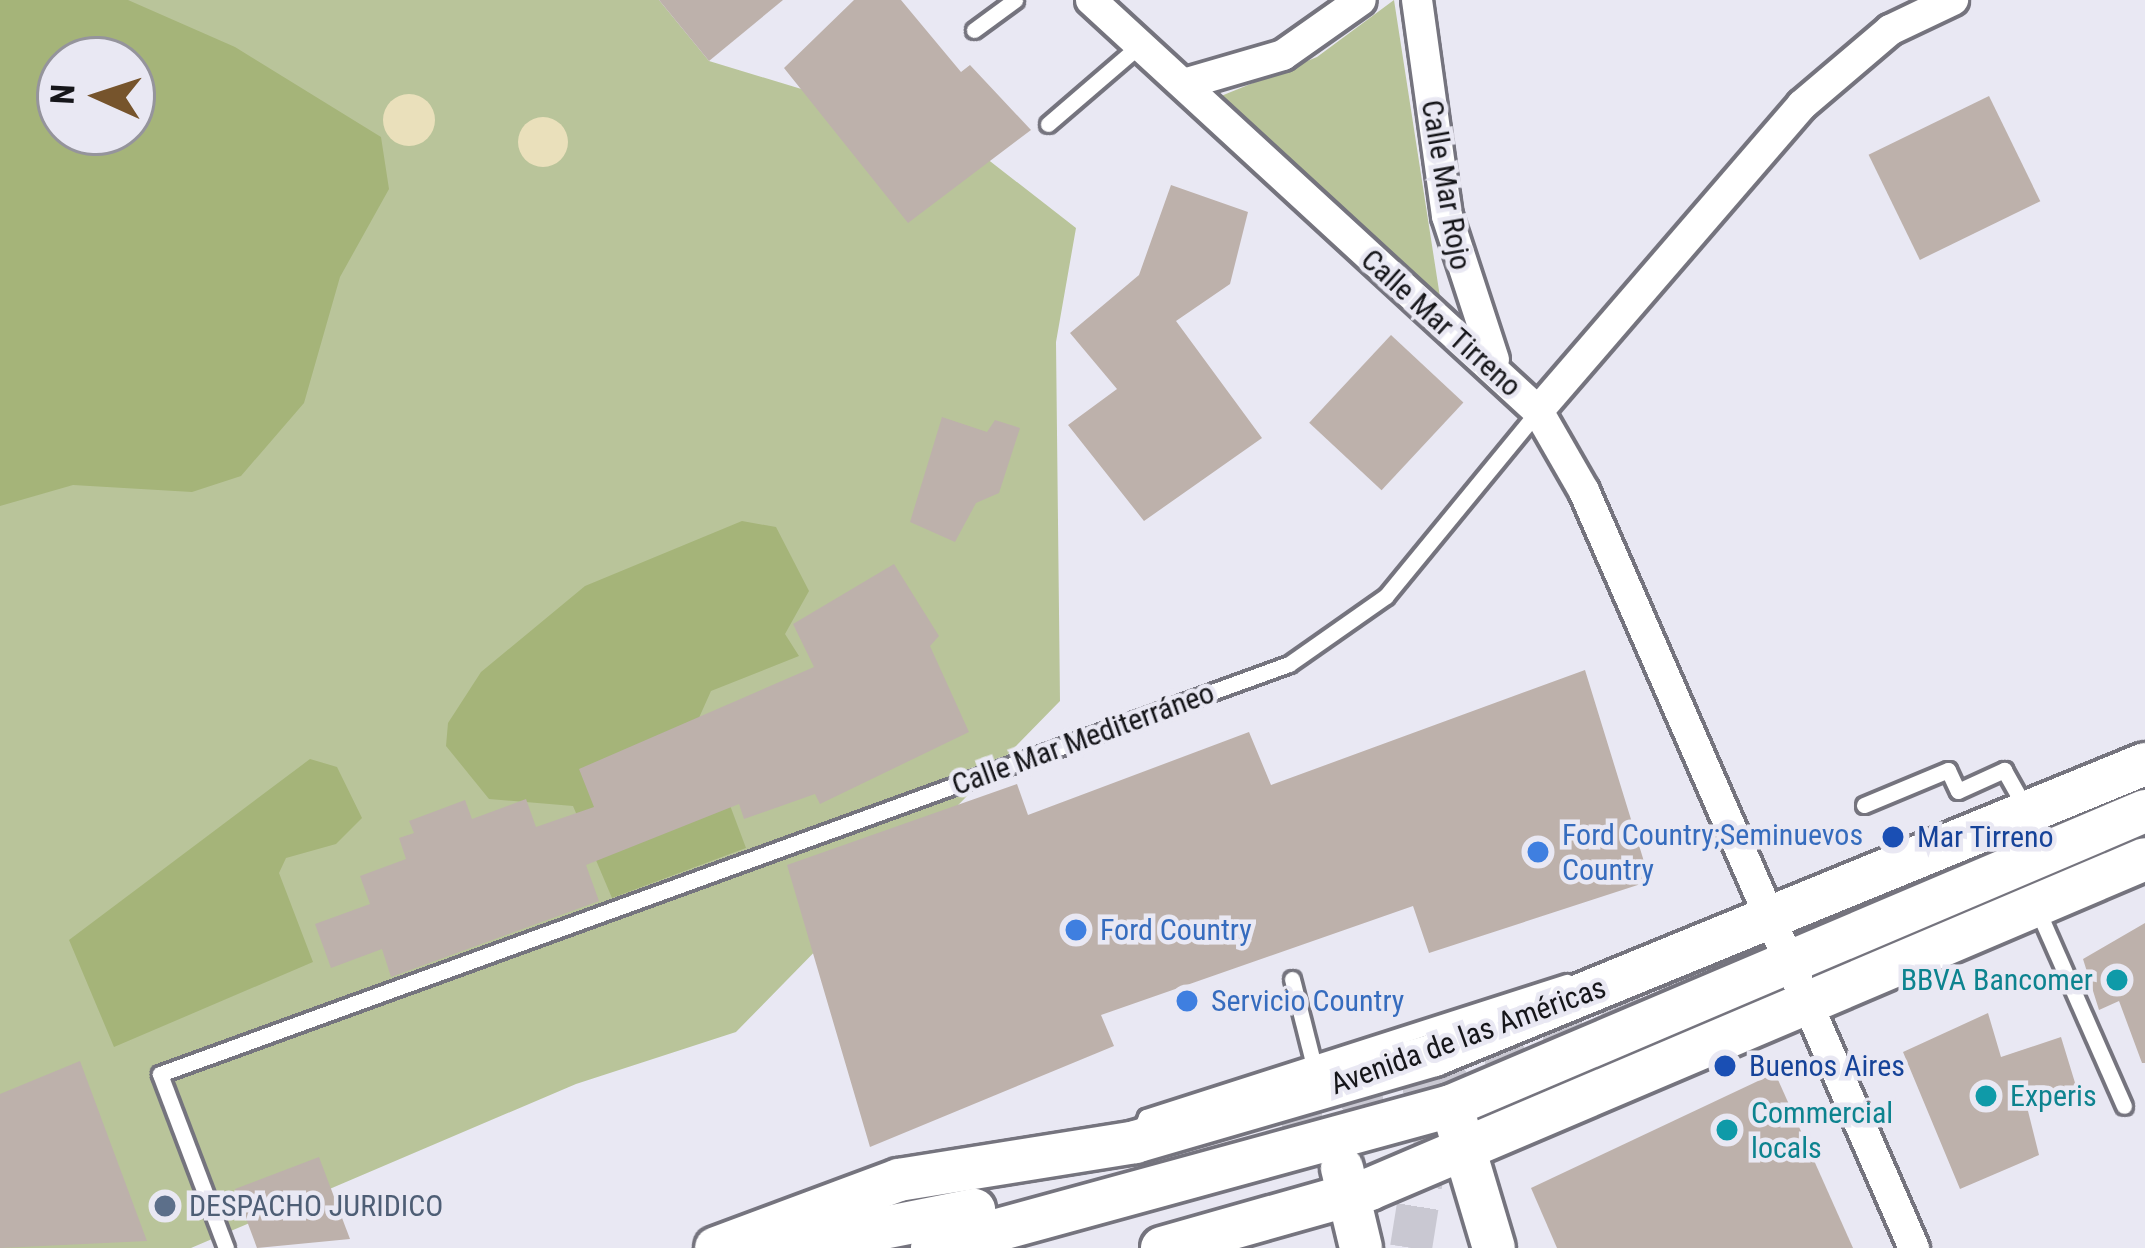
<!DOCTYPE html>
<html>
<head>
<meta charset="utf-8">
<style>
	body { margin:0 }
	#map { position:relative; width:2145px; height:1248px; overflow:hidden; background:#e9e8f3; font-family:"Roboto Condensed",sans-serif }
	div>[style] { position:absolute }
	.green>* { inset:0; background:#b9c49a }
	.forest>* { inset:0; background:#a5b479 }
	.sand>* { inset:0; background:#eae0bb }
	.round { border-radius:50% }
	.building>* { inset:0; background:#bdb1ab; transform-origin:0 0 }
	.secondary-tunnel>* { height:42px; margin-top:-21px; transform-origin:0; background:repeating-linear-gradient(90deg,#c9c8d2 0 42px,transparent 0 63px) }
	.roads { filter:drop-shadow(3px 0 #75747e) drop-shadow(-3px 0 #75747e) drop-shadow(0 3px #75747e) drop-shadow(0 -3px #75747e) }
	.service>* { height:15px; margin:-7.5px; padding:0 7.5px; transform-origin:7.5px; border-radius:7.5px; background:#fff }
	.minor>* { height:30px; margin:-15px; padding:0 15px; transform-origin:15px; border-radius:15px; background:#fff }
	.secondary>* { height:42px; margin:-21px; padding:0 21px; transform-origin:21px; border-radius:21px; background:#fff }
	.dots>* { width:33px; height:33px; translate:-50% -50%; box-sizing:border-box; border:6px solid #e9e8f3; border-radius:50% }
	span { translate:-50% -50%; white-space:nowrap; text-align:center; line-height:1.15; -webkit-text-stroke:9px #e9e8f3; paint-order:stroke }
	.street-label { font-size:30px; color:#16161a }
	.shop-label { font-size:30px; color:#366cbe }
	.left { translate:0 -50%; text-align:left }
	.transit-label { font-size:30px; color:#164399 }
	.culture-label { font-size:30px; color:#0d838f }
	.right { translate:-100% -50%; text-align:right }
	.service-label { font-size:30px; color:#4e5e75 }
	.north { position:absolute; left:36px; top:36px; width:120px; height:120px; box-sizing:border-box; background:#e9e8f3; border:3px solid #95949c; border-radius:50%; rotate:273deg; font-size:33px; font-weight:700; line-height:48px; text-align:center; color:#16161a }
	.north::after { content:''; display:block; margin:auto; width:42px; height:54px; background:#76542c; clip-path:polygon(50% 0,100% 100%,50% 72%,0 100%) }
</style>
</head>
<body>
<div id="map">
	<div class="green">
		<div style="clip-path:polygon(evenodd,0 0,659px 0,709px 61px,959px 137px,1076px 228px,1056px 342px,1060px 701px,736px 1032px,576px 1084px,191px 1248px,0 1248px,0 0,60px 60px,132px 60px,132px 132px,60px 132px,60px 60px)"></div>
		<div style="clip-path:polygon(1394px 0,1440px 297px,1221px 96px,1317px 57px)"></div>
	</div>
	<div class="forest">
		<div style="clip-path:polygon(evenodd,0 0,128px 0,235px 47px,381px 137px,389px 189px,340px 277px,304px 403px,241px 476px,192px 492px,73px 485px,0 506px,0 0,132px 60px,132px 132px,60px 132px,60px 60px,132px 60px)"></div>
		<div style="clip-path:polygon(742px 521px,776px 527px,809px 591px,785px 634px,799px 656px,711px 691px,698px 720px,746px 848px,612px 898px,573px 806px,489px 799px,446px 746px,448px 723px,481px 672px,585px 586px)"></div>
		<div style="clip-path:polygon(310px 759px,337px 767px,362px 818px,336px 844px,286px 858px,279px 873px,313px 962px,114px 1047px,69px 940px)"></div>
	</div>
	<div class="sand">
		<div class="round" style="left:383px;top:94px;width:52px;height:52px"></div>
		<div class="round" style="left:518px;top:117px;width:50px;height:50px"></div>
	</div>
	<div class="building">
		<div style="clip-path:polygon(659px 0,783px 0,709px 61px)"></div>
		<div style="clip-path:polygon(854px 0,901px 0,961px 72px,970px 65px,1031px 130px,908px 223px,784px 68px)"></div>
		<div style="left:1989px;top:96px;width:117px;height:134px;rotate:64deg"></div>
		<div style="clip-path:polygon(1171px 185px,1248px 212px,1230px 284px,1176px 321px,1262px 438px,1144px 521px,1068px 425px,1117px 389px,1070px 333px,1139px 275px)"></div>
		<div style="left:1391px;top:335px;width:99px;height:120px;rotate:43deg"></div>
		<div style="clip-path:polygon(942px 417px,987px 432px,995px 420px,1020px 428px,999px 493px,976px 503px,955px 542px,910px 522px)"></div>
		<div style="clip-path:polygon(894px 564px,939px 636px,930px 646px,969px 732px,820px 804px,815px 794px,744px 819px,739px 804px,586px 865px,599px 901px,391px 977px,382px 949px,331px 968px,315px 924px,370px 904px,360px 876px,406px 859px,399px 838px,414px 833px,409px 821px,465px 800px,472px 819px,526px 799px,536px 827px,594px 807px,579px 769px,814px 667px,793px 624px)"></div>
		<div style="clip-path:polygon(1585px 670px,1650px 881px,1429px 953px,1413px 906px,1101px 1015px,1114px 1046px,870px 1147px,787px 865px,1017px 784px,1028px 815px,1249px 732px,1271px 785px)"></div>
		<div style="clip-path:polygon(2145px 923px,2145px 1063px,2142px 1063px,2119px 1001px,2099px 1010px,2083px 959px)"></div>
		<div style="clip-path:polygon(1988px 1013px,2001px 1057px,2061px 1037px,2076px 1086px,2027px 1107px,2039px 1155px,1960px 1189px,1903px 1052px)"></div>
		<div style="clip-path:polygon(80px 1061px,147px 1241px,0 1248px,0 1094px)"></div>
		<div style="clip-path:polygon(1775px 1073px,1853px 1248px,1557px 1248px,1531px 1188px)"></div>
		<div style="clip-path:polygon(319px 1157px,350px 1239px,257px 1248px,235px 1189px)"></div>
	</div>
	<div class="secondary-tunnel">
		<div style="left:1283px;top:1130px;width:150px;rotate:-18.3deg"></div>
		<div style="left:1425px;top:1083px;width:778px;rotate:-22.35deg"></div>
		<div style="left:1411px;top:1248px;width:82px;rotate:-80.9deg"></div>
		<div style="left:1424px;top:1167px;width:91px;rotate:-61.2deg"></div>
	</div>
	<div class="roads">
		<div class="service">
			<div style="left:974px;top:30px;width:51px;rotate:-36.2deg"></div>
			<div style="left:1048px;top:124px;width:121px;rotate:-40.7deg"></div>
			<div style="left:1864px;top:805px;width:91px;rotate:-22.6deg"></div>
			<div style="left:1948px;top:770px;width:23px;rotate:65deg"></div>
			<div style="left:1958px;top:791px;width:51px;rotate:-24.5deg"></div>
			<div style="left:2004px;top:770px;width:45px;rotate:60.6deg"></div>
			<div style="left:2038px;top:911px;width:213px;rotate:66.2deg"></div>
			<div style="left:1292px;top:979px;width:94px;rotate:75.8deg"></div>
			<div style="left:1141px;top:1129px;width:13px;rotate:-67deg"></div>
			<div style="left:1146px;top:1117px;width:442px;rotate:-17.8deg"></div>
			<div style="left:226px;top:1248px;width:186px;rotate:-110.8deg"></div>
			<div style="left:160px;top:1074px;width:1201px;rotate:-19.96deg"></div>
			<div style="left:1289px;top:664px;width:118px;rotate:-35deg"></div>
			<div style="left:1386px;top:596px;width:239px;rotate:-50.6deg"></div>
		</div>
		<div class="minor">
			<div style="left:1091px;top:0;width:607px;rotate:42.6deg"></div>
			<div style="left:1538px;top:411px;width:92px;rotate:60.1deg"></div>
			<div style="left:1584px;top:491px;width:826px;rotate:66.45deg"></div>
			<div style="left:1417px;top:0;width:218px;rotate:82.1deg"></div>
			<div style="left:1447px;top:216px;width:151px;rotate:71.9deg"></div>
			<div style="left:1184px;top:84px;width:103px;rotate:-16.3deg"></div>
			<div style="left:1283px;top:55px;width:95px;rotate:-35.2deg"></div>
			<div style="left:1538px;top:411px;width:404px;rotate:-49.2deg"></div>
			<div style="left:1802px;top:105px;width:116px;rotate:-40.4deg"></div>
			<div style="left:1890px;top:30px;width:70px;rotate:-25.5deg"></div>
		</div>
		<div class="secondary">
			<div style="left:1457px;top:1124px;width:129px;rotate:73.4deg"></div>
			<div style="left:1342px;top:1168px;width:82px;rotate:76.6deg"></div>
			<div style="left:716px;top:1248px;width:195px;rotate:-20.4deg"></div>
			<div style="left:899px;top:1180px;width:239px;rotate:-9.1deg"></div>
			<div style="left:1135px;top:1142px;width:311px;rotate:-16.2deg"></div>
			<div style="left:1434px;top:1055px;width:768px;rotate:-22.26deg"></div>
			<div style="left:783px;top:1248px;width:195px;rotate:-11.3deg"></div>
			<div style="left:932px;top:1248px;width:538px;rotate:-15.3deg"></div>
			<div style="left:1451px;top:1106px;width:754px;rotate:-23.03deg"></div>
			<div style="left:1162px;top:1248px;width:216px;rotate:-15.8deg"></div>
			<div style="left:1370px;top:1189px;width:842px;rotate:-23.06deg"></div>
		</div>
	</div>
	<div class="dots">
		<div style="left:1893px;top:837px;background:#1a4fb4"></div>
		<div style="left:1538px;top:852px;background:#3f7fe0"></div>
		<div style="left:1076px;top:930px;background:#3f7fe0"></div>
		<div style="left:2117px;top:980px;background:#0f9aa8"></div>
		<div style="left:1187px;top:1001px;background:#3f7fe0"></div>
		<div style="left:1725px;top:1066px;background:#1a4fb4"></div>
		<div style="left:1986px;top:1096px;background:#0f9aa8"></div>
		<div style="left:1727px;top:1130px;background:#0f9aa8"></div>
		<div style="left:165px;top:1206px;background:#5c6f8a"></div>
	</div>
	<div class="street-label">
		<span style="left:1446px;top:185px;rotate:80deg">Calle Mar Rojo</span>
		<span style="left:1441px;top:323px;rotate:42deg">Calle Mar Tirreno</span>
		<span style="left:1083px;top:739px;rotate:-20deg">Calle Mar Mediterráneo</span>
		<span style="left:1468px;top:1036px;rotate:-20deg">Avenida de las Américas</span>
	</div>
	<div class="shop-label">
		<span class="left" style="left:1562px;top:852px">Ford Country;Seminuevos<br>Country</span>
		<span class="left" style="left:1100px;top:930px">Ford Country</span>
		<span class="left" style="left:1211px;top:1001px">Servicio Country</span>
	</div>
	<div class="transit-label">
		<span class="left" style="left:1917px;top:837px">Mar Tirreno</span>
		<span class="left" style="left:1749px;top:1066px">Buenos Aires</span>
	</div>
	<div class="culture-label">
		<span class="right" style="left:2093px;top:980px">BBVA Bancomer</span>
		<span class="left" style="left:2010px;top:1096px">Experis</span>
		<span class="left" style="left:1751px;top:1130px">Commercial<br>locals</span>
	</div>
	<div class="service-label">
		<span class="left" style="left:189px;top:1206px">DESPACHO JURIDICO</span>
	</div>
	<div class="north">N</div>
</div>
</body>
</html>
